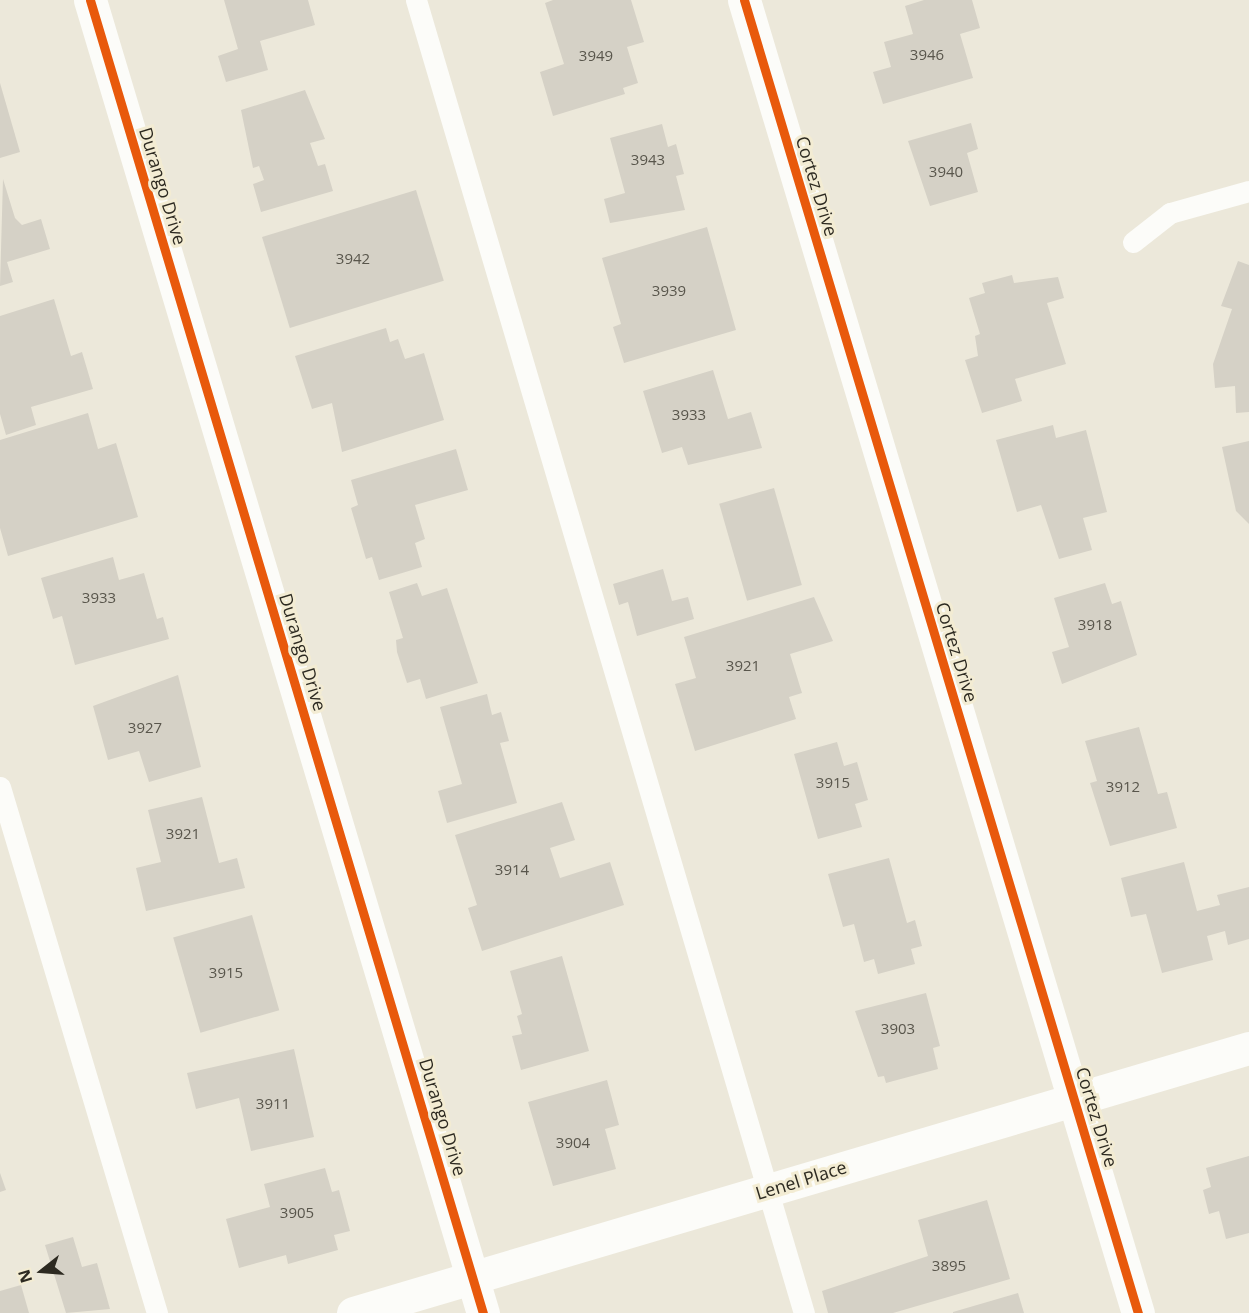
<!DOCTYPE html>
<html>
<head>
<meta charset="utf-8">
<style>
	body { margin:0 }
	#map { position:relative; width:1249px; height:1313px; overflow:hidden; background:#ece8da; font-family:"Open Sans",sans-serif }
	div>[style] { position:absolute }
	.building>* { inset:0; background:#d5d1c6; transform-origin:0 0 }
	.lane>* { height:21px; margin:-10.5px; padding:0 10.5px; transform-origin:10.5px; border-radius:10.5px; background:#fcfcf9 }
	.street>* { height:33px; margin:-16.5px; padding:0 16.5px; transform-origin:16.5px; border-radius:16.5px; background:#fcfcf9 }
	.cycleway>* { height:9px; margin:-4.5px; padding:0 4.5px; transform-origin:4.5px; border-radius:4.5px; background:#e8590c }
	span { translate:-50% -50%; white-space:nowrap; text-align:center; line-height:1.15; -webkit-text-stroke:6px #f3ecd3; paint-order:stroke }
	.number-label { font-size:15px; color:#59564c }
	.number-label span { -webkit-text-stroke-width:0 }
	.street-label { font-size:18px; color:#2d2a21 }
	.north { position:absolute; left:12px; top:1241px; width:60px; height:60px; -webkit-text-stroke:4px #f3ecd3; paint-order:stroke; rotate:253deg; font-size:16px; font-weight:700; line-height:24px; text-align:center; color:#2d2a21 }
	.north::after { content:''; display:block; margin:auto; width:21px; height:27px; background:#2d2a21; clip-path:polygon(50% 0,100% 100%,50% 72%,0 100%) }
</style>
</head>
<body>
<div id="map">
	<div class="building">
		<div style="clip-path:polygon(224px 0,308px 0,315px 25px,260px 41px,268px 70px,226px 82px,218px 56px,238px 49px)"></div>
		<div style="clip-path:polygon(553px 0,631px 0,644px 42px,627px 47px,638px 83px,623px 88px,625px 94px,553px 116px,540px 72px,564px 64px,545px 3px)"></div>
		<div style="clip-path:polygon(924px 0,972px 0,980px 28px,960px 34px,973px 78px,883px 104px,873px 72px,891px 67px,884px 42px,913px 34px,905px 6px)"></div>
		<div style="clip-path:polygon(0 83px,20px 152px,0 158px)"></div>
		<div style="clip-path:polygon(305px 90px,325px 139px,310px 143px,318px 166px,325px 164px,333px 191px,261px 212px,253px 184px,264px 180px,259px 166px,253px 168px,241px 110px)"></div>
		<div style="clip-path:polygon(971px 123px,978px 149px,967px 153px,978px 192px,930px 206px,908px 141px)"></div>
		<div style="clip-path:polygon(662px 124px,668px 147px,676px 144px,684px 174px,676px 176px,685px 210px,610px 223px,604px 199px,625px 193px,610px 138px)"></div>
		<div style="clip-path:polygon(3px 179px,15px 218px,22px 225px,41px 219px,50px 249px,7px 262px,13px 282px,0 286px)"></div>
		<div style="left:416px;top:190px;width:95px;height:161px;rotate:73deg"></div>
		<div style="clip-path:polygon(707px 227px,736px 330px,624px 363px,613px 327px,621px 324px,602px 258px)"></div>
		<div style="clip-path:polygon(1238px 261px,1249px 265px,1249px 412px,1236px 413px,1235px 386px,1215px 388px,1213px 364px,1232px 309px,1221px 306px)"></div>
		<div style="clip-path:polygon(1012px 275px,1014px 283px,1058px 277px,1064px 298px,1047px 303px,1066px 364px,1015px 379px,1022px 401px,982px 413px,965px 360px,978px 356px,975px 336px,980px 334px,969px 298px,985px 293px,982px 283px)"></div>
		<div style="clip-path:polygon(54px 299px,71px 356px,82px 352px,93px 389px,31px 407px,36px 425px,6px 435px,0 414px,0 316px)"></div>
		<div style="clip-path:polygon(386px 328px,390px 342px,398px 339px,405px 359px,424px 353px,444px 420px,342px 452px,332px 403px,312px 409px,295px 356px)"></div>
		<div style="clip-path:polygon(713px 370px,728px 419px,751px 412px,762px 448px,688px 465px,682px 447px,662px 453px,643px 391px)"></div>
		<div style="clip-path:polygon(88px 413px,98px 449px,116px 443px,138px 517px,8px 556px,0 528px,0 440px)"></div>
		<div style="clip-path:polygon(1053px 425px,1056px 438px,1086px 430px,1107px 512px,1083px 518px,1092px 550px,1059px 559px,1041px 505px,1017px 512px,996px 440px)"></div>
		<div style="clip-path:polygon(1249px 441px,1249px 524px,1236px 511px,1222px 447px)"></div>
		<div style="clip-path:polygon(456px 449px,468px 490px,415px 505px,425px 539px,415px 543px,422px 567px,379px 580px,372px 557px,366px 559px,351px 508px,358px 505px,351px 480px)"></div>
		<div style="left:774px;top:488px;width:101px;height:57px;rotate:74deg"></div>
		<div style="clip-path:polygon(113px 557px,119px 580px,144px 573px,157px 619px,163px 617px,169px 639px,75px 665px,62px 616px,53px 619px,41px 578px)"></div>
		<div style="clip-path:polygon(663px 569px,672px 601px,688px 597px,694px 619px,637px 636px,628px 602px,619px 605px,613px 584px)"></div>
		<div style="clip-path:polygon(417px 583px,422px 596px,447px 588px,478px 683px,426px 699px,420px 679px,407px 683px,397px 652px,396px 640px,403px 638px,389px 592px)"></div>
		<div style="clip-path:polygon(1105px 583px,1112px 604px,1121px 601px,1137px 655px,1062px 684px,1052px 652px,1069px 647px,1054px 598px)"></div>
		<div style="clip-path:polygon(814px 597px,833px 641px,790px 654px,802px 693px,789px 697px,796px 719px,695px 751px,675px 684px,696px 678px,684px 637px)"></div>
		<div style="clip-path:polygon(178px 675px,201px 767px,149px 782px,139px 751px,108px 760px,93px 706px)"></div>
		<div style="clip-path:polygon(487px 694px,492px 715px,501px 712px,509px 741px,500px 743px,517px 803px,447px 823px,438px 791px,462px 784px,440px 707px)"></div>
		<div style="clip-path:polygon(1139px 727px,1158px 794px,1167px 792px,1177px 828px,1110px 846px,1090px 783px,1097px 781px,1085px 741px)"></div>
		<div style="clip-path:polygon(837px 742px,844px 766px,857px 762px,868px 800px,855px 804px,862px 827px,818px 839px,794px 754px)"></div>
		<div style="clip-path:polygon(202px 797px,219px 863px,237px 858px,245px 888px,146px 911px,136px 868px,161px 862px,148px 810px)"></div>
		<div style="clip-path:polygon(562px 802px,575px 840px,550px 848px,560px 878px,610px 862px,624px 905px,482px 951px,468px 908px,477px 905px,455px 835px)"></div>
		<div style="clip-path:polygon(889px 858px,907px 923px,915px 920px,922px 946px,911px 949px,915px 964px,878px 974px,874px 959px,864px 962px,854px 924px,843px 927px,828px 874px)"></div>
		<div style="clip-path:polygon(1184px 862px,1197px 911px,1220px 905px,1217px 895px,1249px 887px,1249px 939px,1228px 945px,1225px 931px,1207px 936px,1213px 960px,1162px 973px,1146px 914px,1131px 917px,1121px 878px)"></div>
		<div style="left:252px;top:915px;width:99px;height:82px;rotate:74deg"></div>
		<div style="clip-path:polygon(562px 956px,589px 1051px,521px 1070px,512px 1036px,522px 1034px,517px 1016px,522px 1014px,510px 971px)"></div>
		<div style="clip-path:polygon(926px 993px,940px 1046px,933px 1048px,938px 1069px,886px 1083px,884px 1076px,878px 1077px,855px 1011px)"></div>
		<div style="clip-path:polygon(294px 1049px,314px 1137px,251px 1151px,239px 1098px,196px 1109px,187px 1073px)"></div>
		<div style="clip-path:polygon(607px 1080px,619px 1125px,605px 1129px,616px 1169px,553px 1186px,528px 1102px)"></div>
		<div style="clip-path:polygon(1249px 1156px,1249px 1233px,1226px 1239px,1219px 1211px,1209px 1214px,1203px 1190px,1211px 1187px,1206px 1168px)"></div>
		<div style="clip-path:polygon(325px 1168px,332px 1192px,339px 1190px,350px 1231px,334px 1235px,338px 1250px,288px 1264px,286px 1255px,239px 1268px,226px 1219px,270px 1207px,264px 1184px)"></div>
		<div style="clip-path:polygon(0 1173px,6px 1190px,0 1192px)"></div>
		<div style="clip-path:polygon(987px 1200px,1010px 1279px,893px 1313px,828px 1313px,822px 1291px,928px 1256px,918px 1220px)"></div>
		<div style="clip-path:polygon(73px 1237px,82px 1267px,97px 1263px,110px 1309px,66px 1313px,45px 1245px)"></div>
		<div style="clip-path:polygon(21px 1285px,29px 1313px,0 1313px,0 1291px)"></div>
		<div style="clip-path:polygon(1018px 1293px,1024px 1313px,953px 1313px,953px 1312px)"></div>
	</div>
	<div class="lane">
		<div style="left:416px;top:0;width:1369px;rotate:73.54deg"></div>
		<div style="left:1133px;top:242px;width:47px;rotate:-38.1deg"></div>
		<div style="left:1170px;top:213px;width:82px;rotate:-15.6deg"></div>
		<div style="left:0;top:787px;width:549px;rotate:73.38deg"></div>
	</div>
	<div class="street">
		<div style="left:90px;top:0;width:1371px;rotate:73.34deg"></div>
		<div style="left:744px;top:0;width:1371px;rotate:73.3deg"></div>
		<div style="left:353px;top:1313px;width:934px;rotate:-16.48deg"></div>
	</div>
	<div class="cycleway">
		<div style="left:90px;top:0;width:1371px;rotate:73.34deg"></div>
		<div style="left:744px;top:0;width:1371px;rotate:73.3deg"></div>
	</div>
	<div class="number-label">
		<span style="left:927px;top:55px">3946</span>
		<span style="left:596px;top:56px">3949</span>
		<span style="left:648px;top:160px">3943</span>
		<span style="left:946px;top:172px">3940</span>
		<span style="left:353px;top:259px">3942</span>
		<span style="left:669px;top:291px">3939</span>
		<span style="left:689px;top:415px">3933</span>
		<span style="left:99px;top:598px">3933</span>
		<span style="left:1095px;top:625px">3918</span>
		<span style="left:743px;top:666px">3921</span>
		<span style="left:145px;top:728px">3927</span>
		<span style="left:833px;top:783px">3915</span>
		<span style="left:1123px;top:787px">3912</span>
		<span style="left:183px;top:834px">3921</span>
		<span style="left:512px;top:870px">3914</span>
		<span style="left:226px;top:973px">3915</span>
		<span style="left:898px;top:1029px">3903</span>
		<span style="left:273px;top:1104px">3911</span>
		<span style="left:573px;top:1143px">3904</span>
		<span style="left:297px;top:1213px">3905</span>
		<span style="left:949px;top:1266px">3895</span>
	</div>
	<div class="street-label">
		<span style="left:163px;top:186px;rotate:73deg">Durango Drive</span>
		<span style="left:817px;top:186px;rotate:73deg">Cortez Drive</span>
		<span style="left:303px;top:652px;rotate:73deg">Durango Drive</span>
		<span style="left:957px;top:652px;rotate:73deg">Cortez Drive</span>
		<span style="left:443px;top:1117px;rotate:73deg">Durango Drive</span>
		<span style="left:1097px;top:1117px;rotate:73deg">Cortez Drive</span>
		<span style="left:801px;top:1180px;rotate:-17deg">Lenel Place</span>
	</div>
	<div class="north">N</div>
</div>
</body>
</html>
